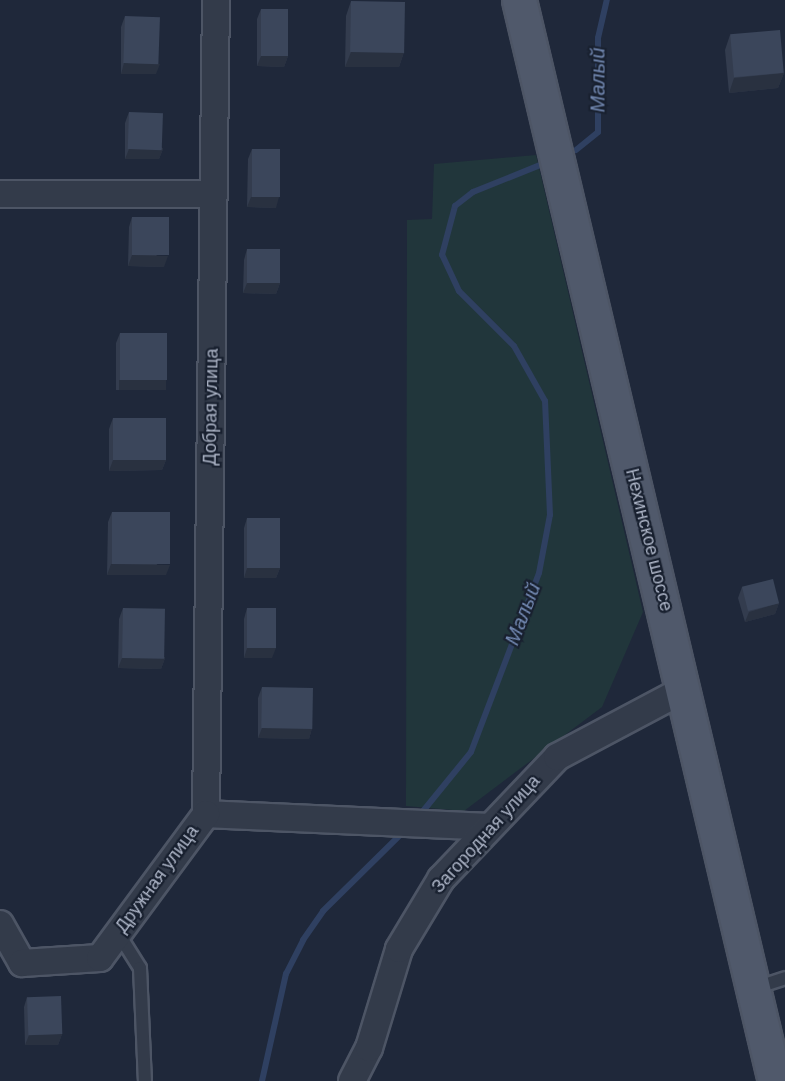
<!DOCTYPE html>
<html>
<head>
<meta charset="utf-8">
<style>
	body { margin:0 }
	#map { position:relative; width:785px; height:1081px; overflow:hidden; background:#1f283a; font-family:Arial,sans-serif }
	div>[style] { position:absolute }
	.green>* { inset:0; background:#21363b }
	.stream>* { height:6px; margin:-3px; padding:0 3px; transform-origin:3px; border-radius:3px; background:#2f4061 }
	.roads { filter:drop-shadow(2px 0 #4d5565) drop-shadow(-2px 0 #4d5565) drop-shadow(0 2px #4d5565) drop-shadow(0 -2px #4d5565) }
	.service>* { height:12px; margin:-6px; padding:0 6px; transform-origin:6px; border-radius:6px; background:#333b4a }
	.minor>* { height:26px; margin:-13px; padding:0 13px; transform-origin:13px; border-radius:13px; background:#333b4a }
	.primary>* { height:33px; margin:-16.5px; padding:0 16.5px; transform-origin:16.5px; border-radius:16.5px; background:#50596b }
	.wall>* { inset:0; background:#333c4e }
	.shaded-wall>* { inset:0; background:#293140; transform-origin:0 0 }
	.building>* { inset:0; background:#3b465b; transform-origin:0 0 }
	span { translate:-50% -50%; white-space:nowrap; text-align:center; line-height:1.15; -webkit-text-stroke:4.5px #18202f; paint-order:stroke }
	.street-label { font-size:18px; color:#adb5c7 }
	.water-label { font-size:20px; color:#7389b2; font-style:italic }
</style>
</head>
<body>
<div id="map">
	<div class="green">
		<div style="clip-path:polygon(536px 155px,643px 612px,602px 707px,464px 811px,406px 806px,407px 220px,432px 219px,434px 164px)"></div>
	</div>
	<div class="stream">
		<div style="left:576px;top:150px;width:28px;rotate:-39deg"></div>
		<div style="left:598px;top:132px;width:94px;rotate:-90deg"></div>
		<div style="left:598px;top:38px;width:39px;rotate:-77deg"></div>
		<div style="left:419px;top:816px;width:82px;rotate:-50.9deg"></div>
		<div style="left:471px;top:752px;width:191px;rotate:-69.2deg"></div>
		<div style="left:539px;top:573px;width:59px;rotate:-79.3deg"></div>
		<div style="left:550px;top:515px;width:114px;rotate:-92.5deg"></div>
		<div style="left:545px;top:401px;width:63px;rotate:-119.4deg"></div>
		<div style="left:514px;top:346px;width:78px;rotate:-135deg"></div>
		<div style="left:459px;top:291px;width:40px;rotate:-115deg"></div>
		<div style="left:442px;top:255px;width:51px;rotate:-75.1deg"></div>
		<div style="left:455px;top:206px;width:23px;rotate:-38deg"></div>
		<div style="left:473px;top:192px;width:78px;rotate:-21.9deg"></div>
		<div style="left:262px;top:1081px;width:110px;rotate:-77.4deg"></div>
		<div style="left:286px;top:974px;width:38px;rotate:-63deg"></div>
		<div style="left:303px;top:940px;width:35px;rotate:-55deg"></div>
		<div style="left:323px;top:911px;width:112px;rotate:-44.6deg"></div>
	</div>
	<div class="roads">
		<div class="service">
			<div style="left:118px;top:933px;width:41px;rotate:57.8deg"></div>
			<div style="left:140px;top:968px;width:113px;rotate:87.5deg"></div>
			<div style="left:755px;top:988px;width:32px;rotate:-18deg"></div>
		</div>
		<div class="minor">
			<div style="left:0;top:194px;width:214px"></div>
			<div style="left:206px;top:814px;width:814px;rotate:-89.3deg"></div>
			<div style="left:206px;top:814px;width:282px;rotate:2.6deg"></div>
			<div style="left:0;top:924px;width:45px;rotate:60.6deg"></div>
			<div style="left:22px;top:963px;width:78px;rotate:-3.7deg"></div>
			<div style="left:100px;top:958px;width:179px;rotate:-53.6deg"></div>
			<div style="left:352px;top:1081px;width:37px;rotate:-63deg"></div>
			<div style="left:369px;top:1048px;width:103px;rotate:-73.1deg"></div>
			<div style="left:399px;top:949px;width:82px;rotate:-59deg"></div>
			<div style="left:441px;top:879px;width:168px;rotate:-46.4deg"></div>
			<div style="left:557px;top:757px;width:145px;rotate:-28deg"></div>
		</div>
		<div class="primary">
			<div style="left:519px;top:0;width:1111px;rotate:76.68deg"></div>
		</div>
	</div>
	<div class="wall">
		<div style="clip-path:polygon(351px 1px,404px 52px,399px 67px,345px 67px,346px 16px)"></div>
		<div style="clip-path:polygon(261px 9px,288px 56px,284px 67px,257px 66px,257px 19px)"></div>
		<div style="clip-path:polygon(125px 16px,156px 74px,121px 74px,121px 27px)"></div>
		<div style="clip-path:polygon(730px 35px,784px 73px,778px 88px,729px 93px,725px 50px)"></div>
		<div style="clip-path:polygon(129px 112px,163px 149px,159px 159px,125px 159px,125px 123px)"></div>
		<div style="clip-path:polygon(252px 149px,276px 208px,247px 207px,248px 159px)"></div>
		<div style="clip-path:polygon(132px 217px,164px 267px,128px 266px,129px 227px)"></div>
		<div style="clip-path:polygon(247px 249px,280px 283px,276px 294px,243px 293px,244px 260px)"></div>
		<div style="clip-path:polygon(120px 333px,163px 390px,116px 390px,116px 343px)"></div>
		<div style="clip-path:polygon(113px 418px,166px 460px,162px 470px,109px 471px,109px 429px)"></div>
		<div style="clip-path:polygon(112px 512px,166px 575px,107px 575px,108px 522px)"></div>
		<div style="clip-path:polygon(247px 518px,280px 568px,276px 578px,244px 578px,244px 528px)"></div>
		<div style="clip-path:polygon(742px 587px,779px 603px,775px 614px,745px 622px,738px 598px)"></div>
		<div style="clip-path:polygon(123px 608px,165px 658px,161px 669px,118px 668px,119px 619px)"></div>
		<div style="clip-path:polygon(247px 608px,272px 658px,244px 658px,244px 619px)"></div>
		<div style="clip-path:polygon(262px 687px,312px 728px,309px 739px,258px 738px,258px 698px)"></div>
		<div style="clip-path:polygon(27px 997px,62px 1034px,58px 1045px,25px 1045px,24px 1007px)"></div>
	</div>
	<div class="shaded-wall">
		<div style="clip-path:polygon(351px 52px,404px 52px,399px 67px,345px 67px)"></div>
		<div style="clip-path:polygon(261px 56px,288px 56px,284px 67px,257px 66px)"></div>
		<div style="clip-path:polygon(124px 63px,160px 64px,156px 74px,121px 74px)"></div>
		<div style="clip-path:polygon(784px 73px,778px 88px,729px 93px,734px 78px)"></div>
		<div style="clip-path:polygon(129px 149px,163px 149px,159px 159px,125px 159px)"></div>
		<div style="clip-path:polygon(251px 197px,279px 197px,276px 208px,247px 207px)"></div>
		<div style="clip-path:polygon(132px 255px,168px 256px,164px 267px,128px 266px)"></div>
		<div style="clip-path:polygon(247px 283px,280px 283px,276px 294px,243px 293px)"></div>
		<div style="left:119px;top:380px;width:47px;height:10px"></div>
		<div style="clip-path:polygon(113px 460px,166px 460px,162px 470px,109px 471px)"></div>
		<div style="clip-path:polygon(111px 564px,170px 565px,166px 575px,107px 575px)"></div>
		<div style="clip-path:polygon(247px 568px,280px 568px,276px 578px,244px 578px)"></div>
		<div style="clip-path:polygon(779px 603px,775px 614px,745px 622px,749px 612px)"></div>
		<div style="clip-path:polygon(247px 648px,276px 648px,272px 658px,244px 658px)"></div>
		<div style="clip-path:polygon(122px 658px,165px 658px,161px 669px,118px 668px)"></div>
		<div style="clip-path:polygon(262px 728px,312px 728px,309px 739px,258px 738px)"></div>
		<div style="clip-path:polygon(62px 1034px,58px 1045px,25px 1045px,29px 1035px)"></div>
	</div>
	<div class="building">
		<div style="left:351px;top:1px;width:54px;height:51px;rotate:1deg"></div>
		<div style="left:261px;top:9px;width:27px;height:47px"></div>
		<div style="left:125px;top:16px;width:35px;height:47px;rotate:2deg"></div>
		<div style="left:780px;top:30px;width:43px;height:50px;rotate:85deg"></div>
		<div style="left:129px;top:112px;width:34px;height:37px;rotate:2deg"></div>
		<div style="left:252px;top:149px;width:28px;height:48px"></div>
		<div style="left:132px;top:217px;width:37px;height:38px"></div>
		<div style="left:247px;top:249px;width:33px;height:34px"></div>
		<div style="left:120px;top:333px;width:47px;height:47px"></div>
		<div style="left:113px;top:418px;width:53px;height:42px"></div>
		<div style="left:112px;top:512px;width:58px;height:52px"></div>
		<div style="left:247px;top:518px;width:33px;height:50px"></div>
		<div style="left:773px;top:579px;width:25px;height:32px;rotate:76deg"></div>
		<div style="left:123px;top:608px;width:42px;height:50px;rotate:1deg"></div>
		<div style="left:247px;top:608px;width:29px;height:40px"></div>
		<div style="left:262px;top:687px;width:51px;height:41px;rotate:1deg"></div>
		<div style="left:61px;top:996px;width:38px;height:34px;rotate:88deg"></div>
	</div>
	<div class="street-label">
		<span style="left:211px;top:407px;rotate:-89deg">Добрая улица</span>
		<span style="left:649px;top:540px;rotate:76deg">Нехинское шоссе</span>
		<span style="left:486px;top:834px;rotate:-48deg">Загородная улица</span>
		<span style="left:157px;top:879px;rotate:-54deg">Дружная улица</span>
	</div>
	<div class="water-label">
		<span style="left:598px;top:80px;rotate:-90deg">Малый</span>
		<span style="left:523px;top:614px;rotate:-69deg">Малый</span>
	</div>
</div>
</body>
</html>
